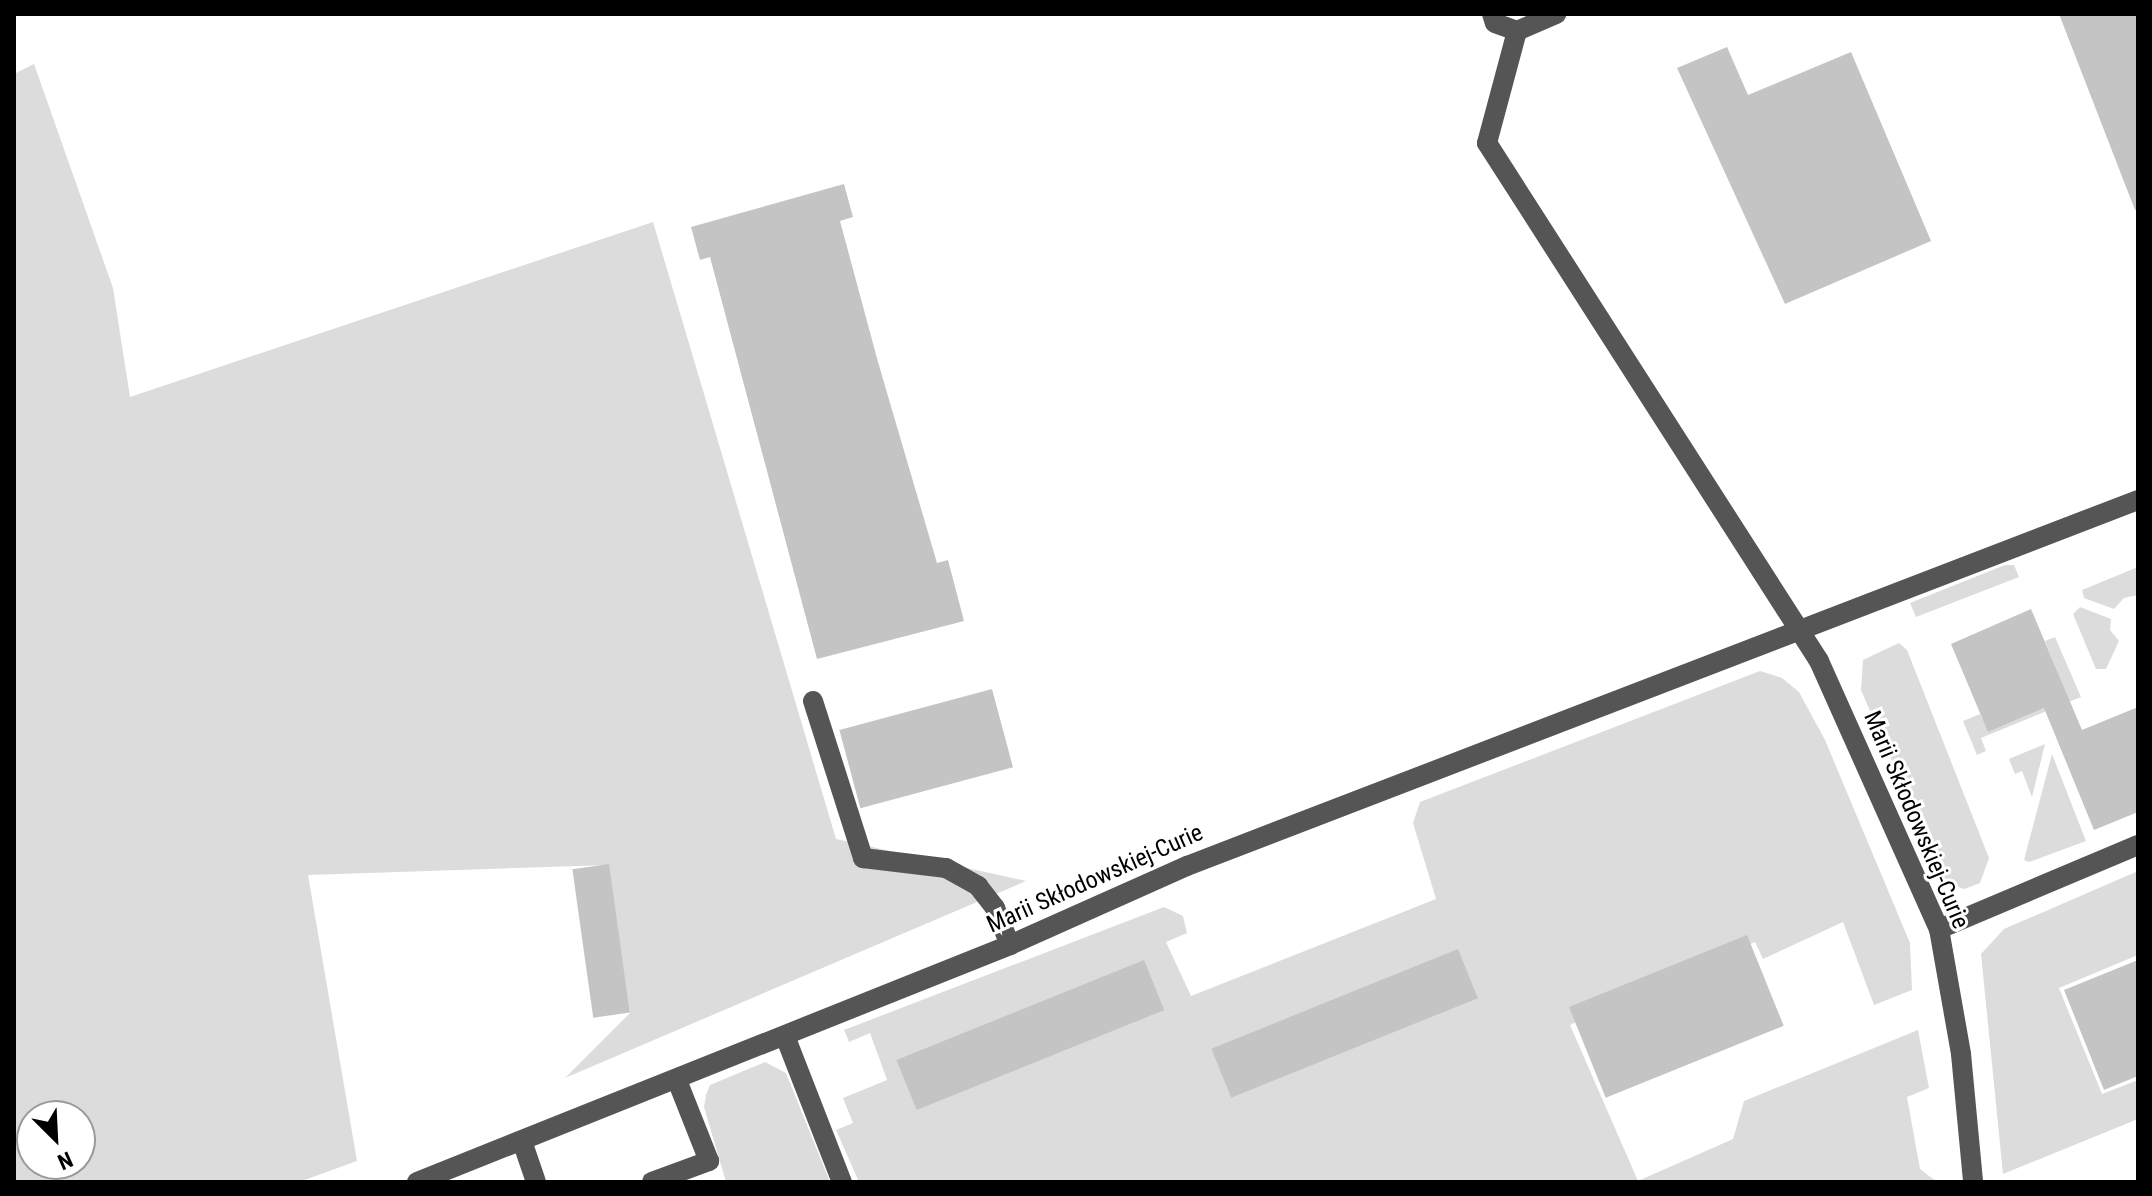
<!DOCTYPE html>
<html>
<head>
<meta charset="utf-8">
<style>
	body { margin:0 }
	#map { position:relative; width:2152px; height:1196px; overflow:hidden; background:#fff; font-family:"Roboto Condensed",sans-serif }
	div>[style] { position:absolute }
	.green>* { inset:0; background:#dcdcdc }
	.building>* { inset:0; background:#c4c4c4; transform-origin:0 0 }
	.minor>* { height:20px; margin:-10px; padding:0 10px; transform-origin:10px; border-radius:10px; background:#555 }
	span { translate:-50% -50%; white-space:nowrap; text-align:center; line-height:1.15; -webkit-text-stroke:6px #fff; paint-order:stroke }
	.street-label { font-size:24px; color:#000 }
	.frame { position:absolute; inset:0; border:16px solid #000; pointer-events:none }
	.north { position:absolute; left:16px; top:1100px; width:80px; height:80px; box-sizing:border-box; background:#fff; border:2px solid #999; border-radius:50%; rotate:156deg; font-size:22px; font-weight:700; line-height:32px; text-align:center; color:#000 }
	.north::after { content:''; display:block; margin:auto; width:28px; height:36px; background:#000; clip-path:polygon(50% 0,100% 100%,50% 72%,0 100%) }
</style>
</head>
<body>
<div id="map">
	<div class="green">
		<div style="clip-path:polygon(evenodd,34px 64px,113px 288px,130px 397px,653px 222px,836px 839px,1026px 881px,565px 1078px,630px 1013px,608px 865px,308px 875px,357px 1161px,299px 1182px,14px 1182px,14px 74px,34px 64px,32px 1116px,80px 1116px,80px 1164px,32px 1164px,32px 1116px)"></div>
		<div style="clip-path:polygon(2005px 565px,2014px 565px,2019px 577px,1916px 617px,1910px 603px)"></div>
		<div style="clip-path:polygon(2138px 567px,2138px 595px,2124px 598px,2114px 609px,2084px 598px,2082px 590px)"></div>
		<div style="clip-path:polygon(2080px 607px,2111px 619px,2110px 630px,2119px 641px,2106px 669px,2096px 669px,2073px 614px)"></div>
		<div style="clip-path:polygon(2055px 637px,2081px 697px,1981px 738px,1986px 751px,1977px 755px,1963px 721px,1980px 714px,1989px 731px,2068px 698px,2045px 641px)"></div>
		<div style="clip-path:polygon(1899px 643px,1907px 650px,1989px 858px,1980px 883px,1964px 889px,1944px 882px,1861px 690px,1863px 660px)"></div>
		<div style="clip-path:polygon(1760px 671px,1782px 678px,1799px 692px,1825px 740px,1910px 943px,1912px 990px,1874px 1005px,1843px 922px,1763px 959px,1755px 942px,1570px 1025px,1638px 1181px,1733px 1139px,1744px 1101px,1918px 1030px,1929px 1088px,1907px 1097px,1920px 1169px,1937px 1182px,859px 1182px,836px 1130px,853px 1123px,843px 1098px,887px 1080px,870px 1033px,849px 1042px,844px 1030px,1164px 907px,1183px 916px,1187px 933px,1166px 942px,1191px 996px,1436px 899px,1413px 823px,1420px 802px)"></div>
		<div style="clip-path:polygon(2045px 744px,2032px 797px,2022px 771px,2015px 774px,2009px 759px)"></div>
		<div style="clip-path:polygon(2052px 754px,2086px 841px,2029px 862px,2024px 860px)"></div>
		<div style="clip-path:polygon(2138px 871px,2138px 955px,2059px 988px,2102px 1094px,2138px 1080px,2138px 1119px,2003px 1174px,1981px 954px,2004px 929px)"></div>
		<div style="clip-path:polygon(765px 1062px,786px 1073px,830px 1182px,726px 1182px,704px 1107px,706px 1095px,710px 1085px)"></div>
	</div>
	<div class="building">
		<div style="clip-path:polygon(2059px 14px,2138px 14px,2138px 209px,2135px 210px)"></div>
		<div style="clip-path:polygon(1727px 47px,1748px 95px,1851px 52px,1931px 241px,1785px 304px,1677px 68px)"></div>
		<div style="clip-path:polygon(844px 184px,853px 217px,840px 221px,878px 362px,937px 563px,948px 560px,964px 621px,817px 659px,710px 257px,700px 260px,691px 227px)"></div>
		<div style="clip-path:polygon(2031px 609px,2082px 730px,2138px 707px,2138px 812px,2094px 830px,2044px 708px,1988px 732px,1951px 644px)"></div>
		<div style="left:992px;top:689px;width:81px;height:158px;rotate:75deg"></div>
		<div style="left:609px;top:864px;width:150px;height:37px;rotate:82deg"></div>
		<div style="left:1747px;top:935px;width:98px;height:192px;rotate:68deg"></div>
		<div style="left:1458px;top:949px;width:53px;height:266px;rotate:68deg"></div>
		<div style="left:1144px;top:960px;width:54px;height:267px;rotate:68deg"></div>
		<div style="clip-path:polygon(2138px 960px,2138px 1076px,2104px 1090px,2064px 990px)"></div>
	</div>
	<div class="minor">
		<div style="left:1492px;top:14px;width:9px;rotate:72deg"></div>
		<div style="left:1495px;top:23px;width:23px;rotate:20deg"></div>
		<div style="left:1517px;top:31px;width:43px;rotate:-23.6deg"></div>
		<div style="left:1517px;top:31px;width:116px;rotate:105deg"></div>
		<div style="left:1487px;top:143px;width:615px;rotate:57.34deg"></div>
		<div style="left:1819px;top:661px;width:294px;rotate:65.9deg"></div>
		<div style="left:1939px;top:929px;width:127px;rotate:80deg"></div>
		<div style="left:1961px;top:1054px;width:129px;rotate:84.6deg"></div>
		<div style="left:813px;top:701px;width:165px;rotate:72.3deg"></div>
		<div style="left:863px;top:858px;width:84px;rotate:6.9deg"></div>
		<div style="left:946px;top:868px;width:37px;rotate:29deg"></div>
		<div style="left:978px;top:886px;width:28px;rotate:52deg"></div>
		<div style="left:995px;top:908px;width:40px;rotate:68deg"></div>
		<div style="left:1939px;top:929px;width:216px;rotate:-22.9deg"></div>
		<div style="left:785px;top:1036px;width:157px;rotate:68.7deg"></div>
		<div style="left:522px;top:1141px;width:43px;rotate:71.1deg"></div>
		<div style="left:417px;top:1182px;width:639px;rotate:-21.78deg"></div>
		<div style="left:1010px;top:945px;width:194px;rotate:-24.1deg"></div>
		<div style="left:1187px;top:866px;width:1019px;rotate:-21.05deg"></div>
		<div style="left:652px;top:1182px;width:61px;rotate:-20.2deg"></div>
		<div style="left:709px;top:1161px;width:87px;rotate:-111.6deg"></div>
	</div>
	<div class="street-label">
		<span style="left:1916px;top:820px;rotate:67deg">Marii Skłodowskiej-Curie</span>
		<span style="left:1095px;top:879px;rotate:-24deg">Marii Skłodowskiej-Curie</span>
	</div>
	<div class="frame"></div>
	<div class="north">N</div>
</div>
</body>
</html>
